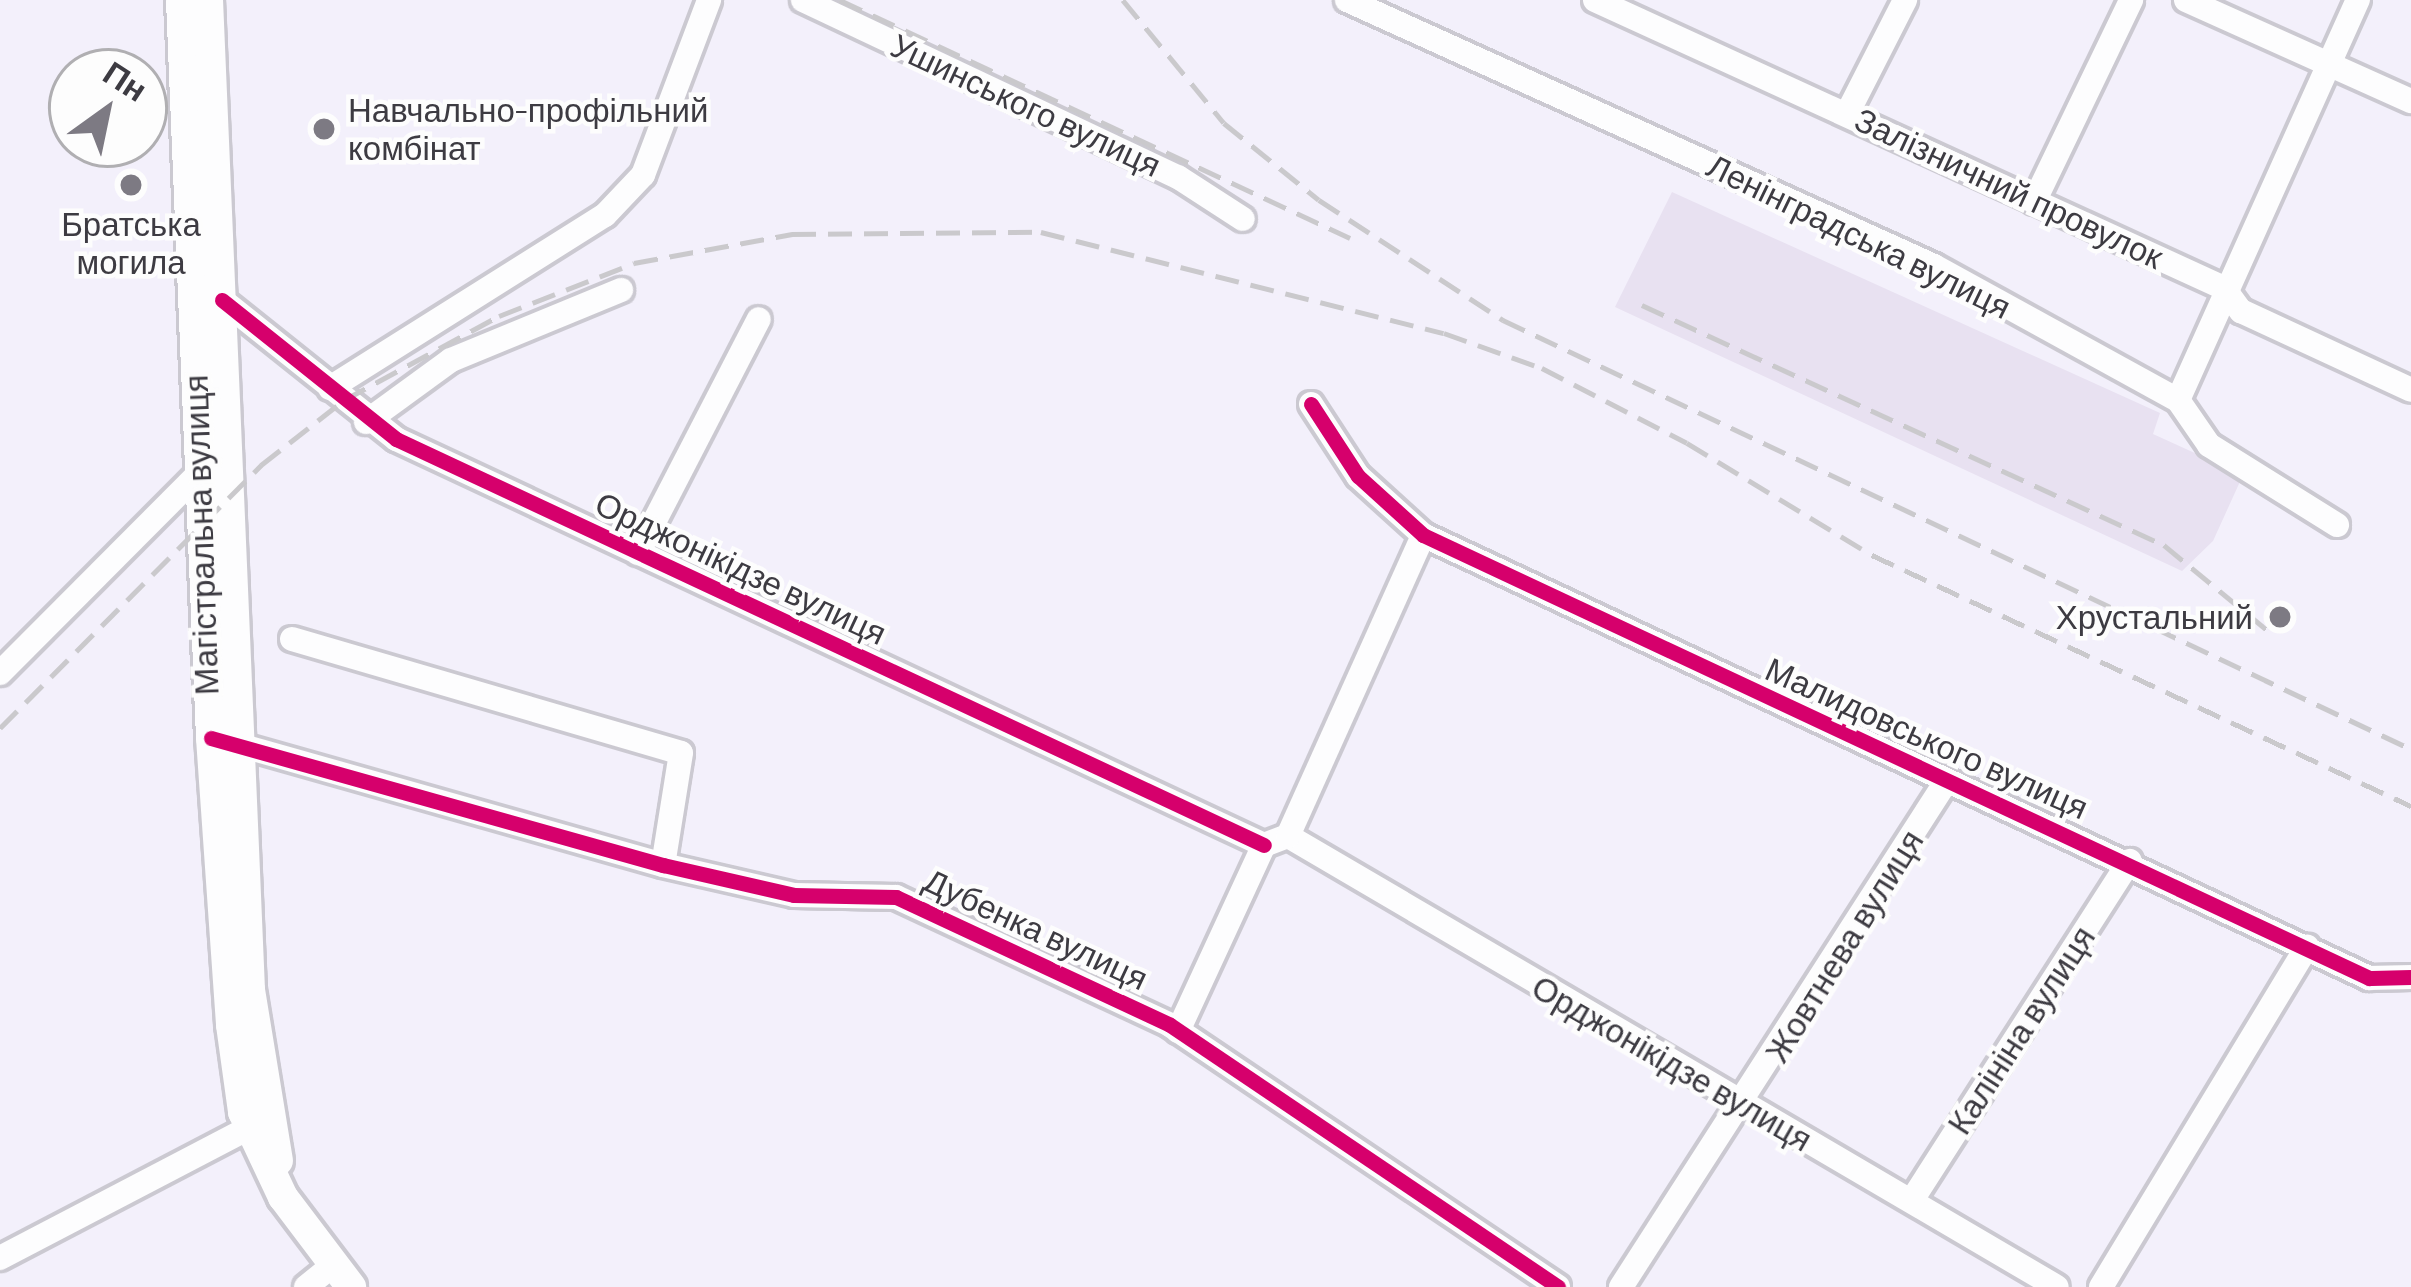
<!DOCTYPE html>
<html>
<head>
<meta charset="utf-8">
<style>
	body { margin:0 }
	#map { position:relative; width:2411px; height:1287px; overflow:hidden; background:#f3f0fb; font-family:Barlow,sans-serif }
	div>[style] { position:absolute }
	.industrial>* { inset:0; background:#e8e1f1 }
	.roads { filter:drop-shadow(3px 0 #cbc9d1) drop-shadow(-3px 0 #cbc9d1) drop-shadow(0 3px #cbc9d1) drop-shadow(0 -3px #cbc9d1) }
	.minor>* { height:24px; margin:-12px; padding:0 12px; transform-origin:12px; border-radius:12px; background:#fdfdfe }
	.major>* { height:30px; margin:-15px; padding:0 15px; transform-origin:15px; border-radius:15px; background:#fdfdfe }
	.rail>* { height:4.5px; margin-top:-2.25px; transform-origin:0; background:repeating-linear-gradient(90deg,#cac9cc 0 24px,transparent 0 36px) }
	.cycleway>* { height:15px; margin:-7.5px; padding:0 7.5px; transform-origin:7.5px; border-radius:7.5px; background:#d6006c }
	.dots>* { width:33px; height:33px; translate:-50% -50%; box-sizing:border-box; border:6px solid #fdfdfd; border-radius:50% }
	span { translate:-50% -50%; white-space:nowrap; text-align:center; line-height:1.15; -webkit-text-stroke:9px #fdfdfd; paint-order:stroke }
	.street-label { font-size:33px; color:#3d3b42 }
	.poi-label { font-size:33px; color:#3d3b42 }
	.left { translate:0 -50%; text-align:left }
	.right { translate:-100% -50%; text-align:right }
	.north { position:absolute; left:48px; top:48px; width:120px; height:120px; box-sizing:border-box; background:#fdfdfd; border:3px solid #b0afb2; border-radius:50%; rotate:33deg; font-size:33px; font-weight:700; line-height:48px; text-align:center; color:#3d3b42 }
	.north::after { content:''; display:block; margin:auto; width:42px; height:54px; background:#7d7a83; clip-path:polygon(50% 0,100% 100%,50% 72%,0 100%) }
</style>
</head>
<body>
<div id="map">
	<div class="industrial">
		<div style="clip-path:polygon(1672px 192px,2160px 413px,2153px 434px,2243px 475px,2213px 541px,2182px 571px,1615px 307px)"></div>
	</div>
	<div class="roads">
		<div class="minor">
			<div style="left:803px;top:0;width:415px;rotate:25.3deg"></div>
			<div style="left:1178px;top:177px;width:77px;rotate:32.9deg"></div>
			<div style="left:1347px;top:0;width:644px;rotate:24.38deg"></div>
			<div style="left:1934px;top:266px;width:278px;rotate:28.8deg"></div>
			<div style="left:2178px;top:400px;width:55px;rotate:55.4deg"></div>
			<div style="left:2209px;top:445px;width:151px;rotate:32deg"></div>
			<div style="left:1595px;top:0;width:692px;rotate:24.6deg"></div>
			<div style="left:2224px;top:288px;width:29px;rotate:54deg"></div>
			<div style="left:2241px;top:311px;width:187px;rotate:24.9deg"></div>
			<div style="left:2186px;top:0;width:247px;rotate:24.2deg"></div>
			<div style="left:1848px;top:112px;width:126px;rotate:-63deg"></div>
			<div style="left:2034px;top:202px;width:224px;rotate:-64.3deg"></div>
			<div style="left:222px;top:300px;width:223px;rotate:38.6deg"></div>
			<div style="left:396px;top:439px;width:958px;rotate:25.07deg"></div>
			<div style="left:330px;top:388px;width:325px;rotate:-32.2deg"></div>
			<div style="left:605px;top:215px;width:55px;rotate:-46.5deg"></div>
			<div style="left:643px;top:175px;width:187px;rotate:-69.3deg"></div>
			<div style="left:2178px;top:400px;width:439px;rotate:-65.8deg"></div>
			<div style="left:1311px;top:404px;width:86px;rotate:56.9deg"></div>
			<div style="left:1358px;top:476px;width:88px;rotate:42.2deg"></div>
			<div style="left:1423px;top:535px;width:1045px;rotate:25.09deg"></div>
			<div style="left:2369px;top:978px;width:42px;rotate:-1.4deg"></div>
			<div style="left:366px;top:422px;width:105px;rotate:-36.1deg"></div>
			<div style="left:451px;top:360px;width:184px;rotate:-22.4deg"></div>
			<div style="left:638px;top:553px;width:263px;rotate:-62.7deg"></div>
			<div style="left:292px;top:639px;width:405px;rotate:16.3deg"></div>
			<div style="left:681px;top:753px;width:113px;rotate:99.1deg"></div>
			<div style="left:0;top:673px;width:288px;rotate:-45.1deg"></div>
			<div style="left:225px;top:741px;width:455px;rotate:15.8deg"></div>
			<div style="left:663px;top:865px;width:134px;rotate:12.9deg"></div>
			<div style="left:794px;top:895px;width:102px;rotate:1.1deg"></div>
			<div style="left:896px;top:897px;width:302px;rotate:25deg"></div>
			<div style="left:1170px;top:1025px;width:468px;rotate:34deg"></div>
			<div style="left:1288px;top:836px;width:891px;rotate:30.39deg"></div>
			<div style="left:1178px;top:1031px;width:205px;rotate:-65.2deg"></div>
			<div style="left:1264px;top:845px;width:26px;rotate:-21deg"></div>
			<div style="left:1288px;top:836px;width:330px;rotate:-65.8deg"></div>
			<div style="left:1912px;top:1200px;width:403px;rotate:-57.3deg"></div>
			<div style="left:0;top:1258px;width:283px;rotate:-27.6deg"></div>
			<div style="left:306px;top:1287px;width:36px;rotate:-39deg"></div>
			<div style="left:1621px;top:1287px;width:599px;rotate:-57.26deg"></div>
			<div style="left:2101px;top:1287px;width:398px;rotate:-58.8deg"></div>
		</div>
		<div class="major">
			<div style="left:181px;top:0;width:739px;rotate:87.67deg"></div>
			<div style="left:211px;top:738px;width:288px;rotate:86deg"></div>
			<div style="left:231px;top:1025px;width:88px;rotate:82.1deg"></div>
			<div style="left:243px;top:1112px;width:94px;rotate:64.8deg"></div>
			<div style="left:283px;top:1197px;width:113px;rotate:52.9deg"></div>
			<div style="left:208px;top:0;width:991px;rotate:87.57deg"></div>
			<div style="left:250px;top:990px;width:173px;rotate:80.7deg"></div>
		</div>
	</div>
	<div class="rail">
		<div style="left:840px;top:0;width:563px;rotate:25.02deg"></div>
		<div style="left:1123px;top:0;width:159px;rotate:50.6deg"></div>
		<div style="left:1224px;top:123px;width:122px;rotate:39deg"></div>
		<div style="left:1319px;top:200px;width:220px;rotate:33.1deg"></div>
		<div style="left:1503px;top:320px;width:1004px;rotate:25.29deg"></div>
		<div style="left:1642px;top:305px;width:575px;rotate:24.69deg"></div>
		<div style="left:2164px;top:545px;width:140px;rotate:39.5deg"></div>
		<div style="left:0;top:728px;width:371px;rotate:-45.2deg"></div>
		<div style="left:261px;top:465px;width:105px;rotate:-38.1deg"></div>
		<div style="left:344px;top:400px;width:176px;rotate:-28.5deg"></div>
		<div style="left:499px;top:316px;width:145px;rotate:-21.4deg"></div>
		<div style="left:634px;top:263px;width:161px;rotate:-10.4deg"></div>
		<div style="left:792px;top:234px;width:249px;rotate:-0.5deg"></div>
		<div style="left:1041px;top:232px;width:415px;rotate:14.1deg"></div>
		<div style="left:1444px;top:333px;width:104px;rotate:19.7deg"></div>
		<div style="left:1542px;top:368px;width:163px;rotate:27.3deg"></div>
		<div style="left:1687px;top:443px;width:216px;rotate:31.2deg"></div>
		<div style="left:1872px;top:555px;width:595px;rotate:24.97deg"></div>
	</div>
	<div class="cycleway">
		<div style="left:222px;top:300px;width:223px;rotate:38.6deg"></div>
		<div style="left:396px;top:439px;width:958px;rotate:25.07deg"></div>
		<div style="left:1311px;top:404px;width:86px;rotate:56.9deg"></div>
		<div style="left:1358px;top:476px;width:88px;rotate:42.2deg"></div>
		<div style="left:1423px;top:535px;width:1045px;rotate:25.09deg"></div>
		<div style="left:2369px;top:978px;width:42px;rotate:-1.4deg"></div>
		<div style="left:211px;top:738px;width:470px;rotate:15.7deg"></div>
		<div style="left:663px;top:865px;width:134px;rotate:12.9deg"></div>
		<div style="left:794px;top:895px;width:102px;rotate:1.1deg"></div>
		<div style="left:896px;top:897px;width:302px;rotate:25deg"></div>
		<div style="left:1170px;top:1025px;width:468px;rotate:34deg"></div>
	</div>
	<div class="dots">
		<div style="left:324px;top:129px;background:#7d7a83"></div>
		<div style="left:131px;top:185px;background:#7d7a83"></div>
		<div style="left:2280px;top:617px;background:#7d7a83"></div>
	</div>
	<div class="street-label">
		<span style="left:1026px;top:105px;rotate:25deg">Ушинського вулиця</span>
		<span style="left:2009px;top:188px;rotate:25deg">Залізничний провулок</span>
		<span style="left:1859px;top:236px;rotate:26deg">Ленінградська вулиця</span>
		<span style="left:201px;top:535px;rotate:-92deg">Магістральна вулиця</span>
		<span style="left:741px;top:568px;rotate:25deg">Орджонікідзе вулиця</span>
		<span style="left:1927px;top:738px;rotate:24deg">Малидовського вулиця</span>
		<span style="left:1036px;top:929px;rotate:25deg">Дубенка вулиця</span>
		<span style="left:1844px;top:946px;rotate:-58deg">Жовтнева вулиця</span>
		<span style="left:2021px;top:1030px;rotate:-57deg">Калініна вулиця</span>
		<span style="left:1672px;top:1063px;rotate:30deg">Орджонікідзе вулиця</span>
	</div>
	<div class="poi-label">
		<span class="left" style="left:348px;top:129px">Навчально-профільний<br>комбінат</span>
		<span style="left:131px;top:243px">Братська<br>могила</span>
		<span class="right" style="left:2253px;top:617px">Хрустальний</span>
	</div>
	<div class="north">Пн</div>
</div>
</body>
</html>
